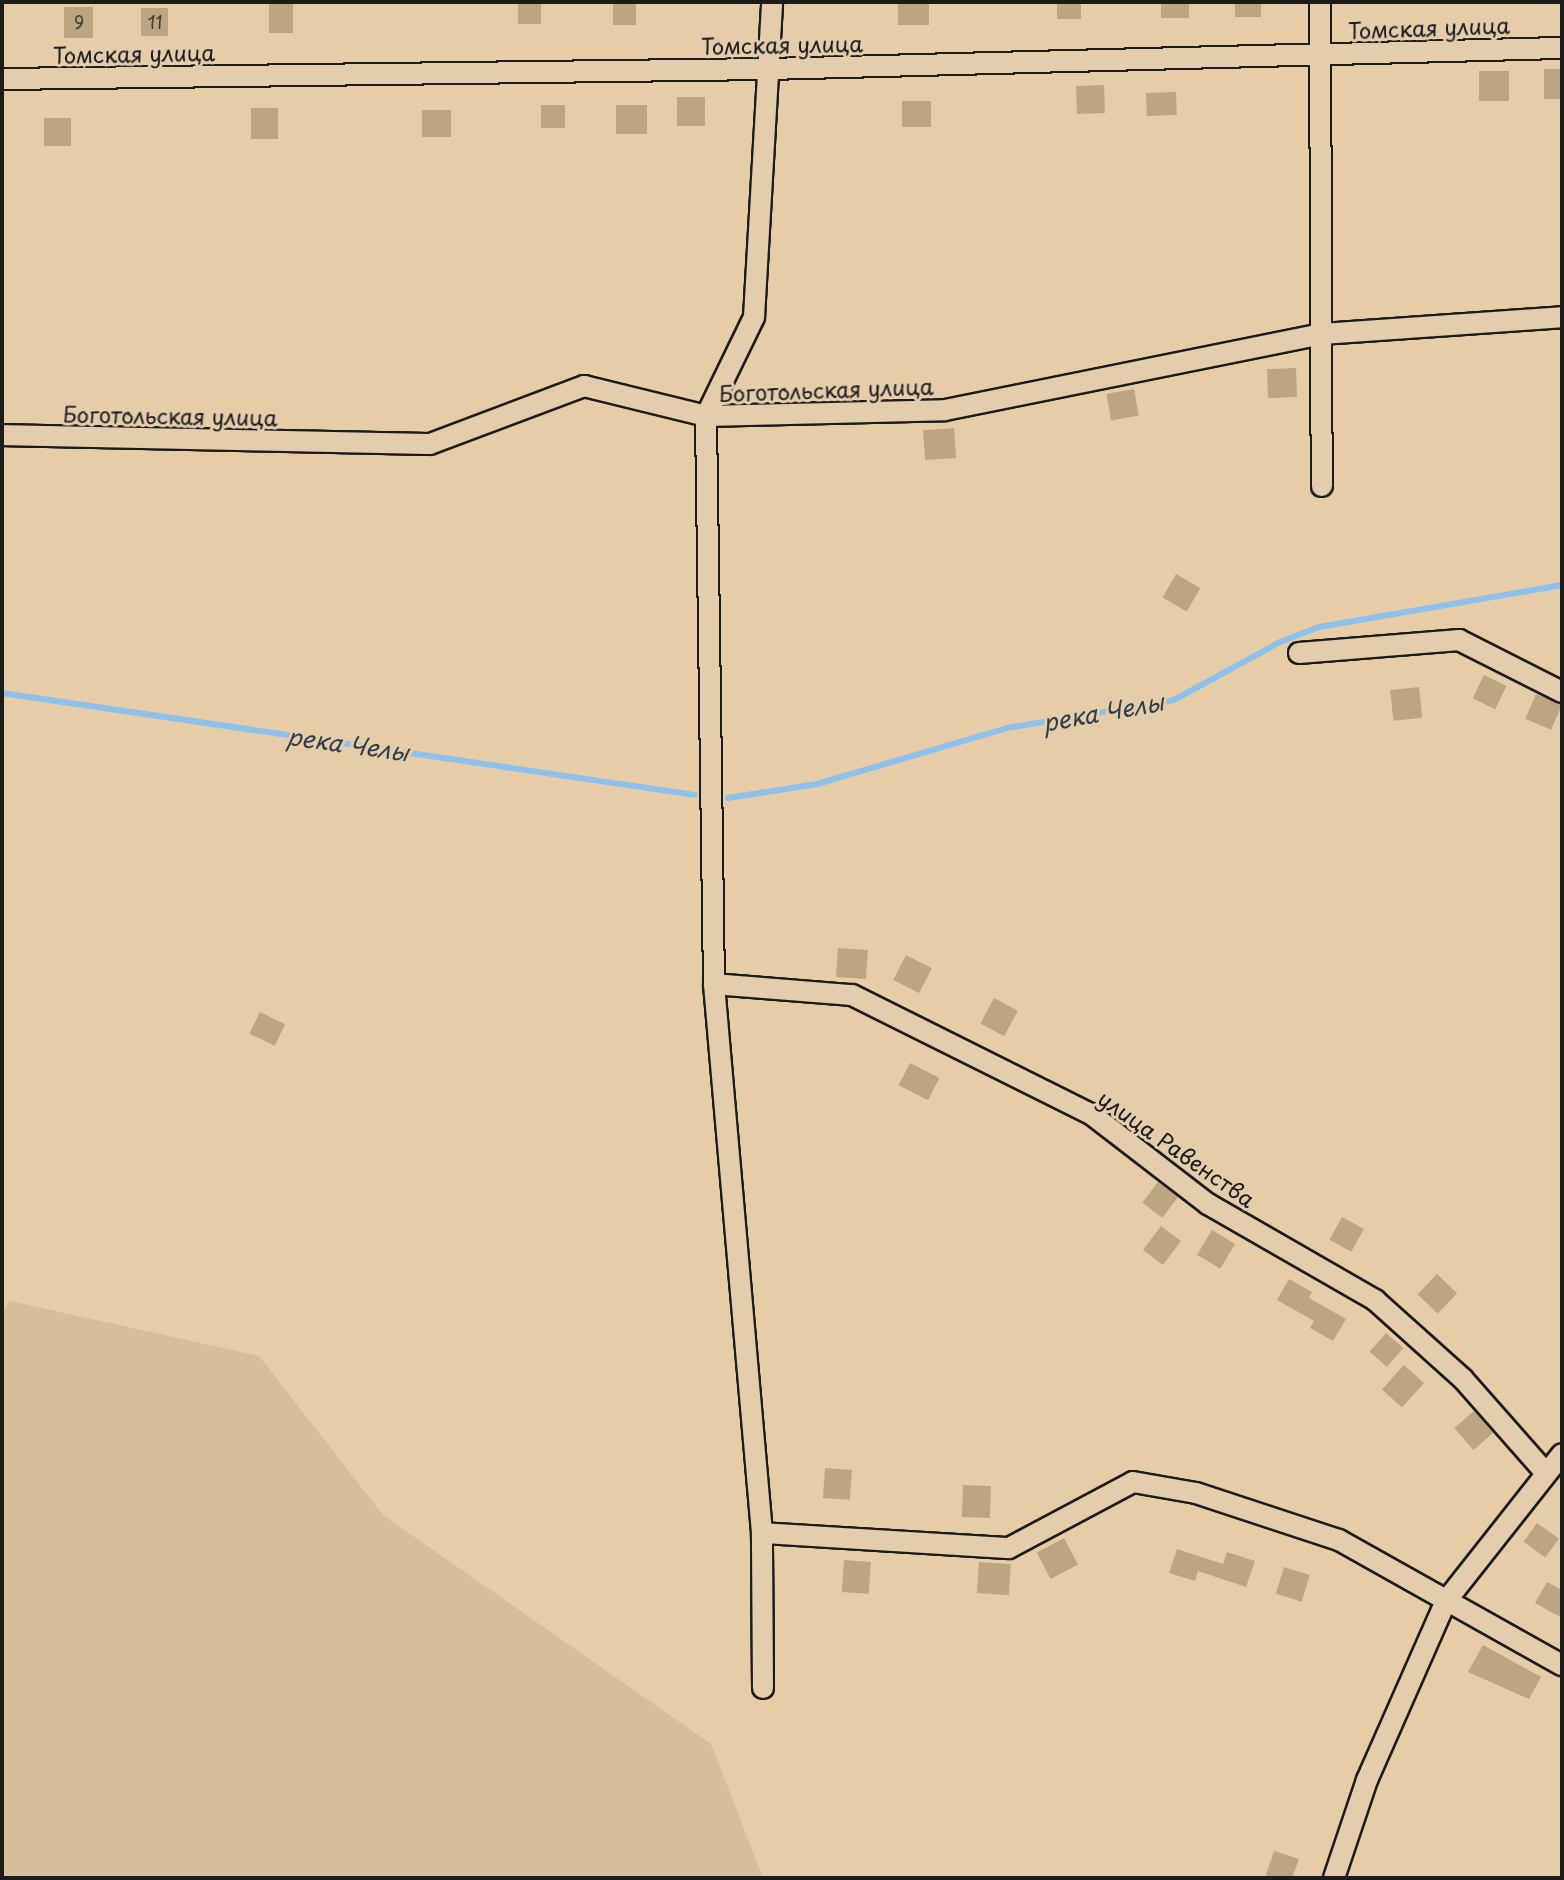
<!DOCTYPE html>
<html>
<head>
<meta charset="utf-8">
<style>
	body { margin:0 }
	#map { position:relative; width:1564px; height:1880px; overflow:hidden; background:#e6cda8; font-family:"Playpen Sans",sans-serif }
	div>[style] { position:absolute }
	.built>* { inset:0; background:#d6be99 }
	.stream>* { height:6px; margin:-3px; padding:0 3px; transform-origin:3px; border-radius:3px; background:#8ec1eb }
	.building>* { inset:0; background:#bda581; transform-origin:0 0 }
	.roads { filter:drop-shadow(2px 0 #1c1c1c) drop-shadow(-2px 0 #1c1c1c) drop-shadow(0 2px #1c1c1c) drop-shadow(0 -2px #1c1c1c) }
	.minor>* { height:20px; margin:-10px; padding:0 10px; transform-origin:10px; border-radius:10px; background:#e4cdad }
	span { translate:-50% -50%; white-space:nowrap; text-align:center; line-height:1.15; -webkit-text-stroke:6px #e4cdad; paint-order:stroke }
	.number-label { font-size:18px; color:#443e35 }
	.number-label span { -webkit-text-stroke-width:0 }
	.street-label { font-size:22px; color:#1c1c1c }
	.water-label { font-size:24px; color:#333d45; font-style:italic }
	.frame { position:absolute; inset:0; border:4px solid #1c1c1c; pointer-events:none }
</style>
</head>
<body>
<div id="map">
	<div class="built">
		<div style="clip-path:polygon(10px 1301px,259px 1356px,383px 1515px,711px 1744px,763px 1878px,2px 1878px,2px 1312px)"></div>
	</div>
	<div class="stream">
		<div style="left:2px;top:693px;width:700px;rotate:8.37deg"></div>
		<div style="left:728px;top:798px;width:90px;rotate:-8.9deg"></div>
		<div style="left:817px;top:784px;width:198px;rotate:-16.4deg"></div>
		<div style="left:1007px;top:728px;width:169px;rotate:-9.5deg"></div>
		<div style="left:1174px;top:700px;width:121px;rotate:-28.7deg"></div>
		<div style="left:1280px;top:642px;width:42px;rotate:-21deg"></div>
		<div style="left:1319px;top:627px;width:247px;rotate:-9.8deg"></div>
	</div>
	<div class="building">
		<div style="left:518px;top:2px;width:23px;height:22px"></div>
		<div style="left:613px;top:2px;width:23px;height:23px"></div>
		<div style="left:898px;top:2px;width:31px;height:23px"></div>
		<div style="left:1057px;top:2px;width:24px;height:17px"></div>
		<div style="left:1161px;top:2px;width:28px;height:16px"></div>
		<div style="left:1235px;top:2px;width:26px;height:15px"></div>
		<div style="left:269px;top:4px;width:24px;height:29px"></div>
		<div style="left:64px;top:7px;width:29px;height:31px"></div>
		<div style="left:141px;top:8px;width:27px;height:28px"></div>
		<div style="left:1562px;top:69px;width:30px;height:18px;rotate:90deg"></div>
		<div style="left:1509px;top:71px;width:30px;height:30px;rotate:90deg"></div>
		<div style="left:1104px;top:85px;width:28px;height:28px;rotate:88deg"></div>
		<div style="left:1176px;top:92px;width:23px;height:30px;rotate:88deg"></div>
		<div style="left:677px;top:97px;width:28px;height:29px"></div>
		<div style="left:931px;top:101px;width:26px;height:29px;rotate:90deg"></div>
		<div style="left:565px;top:105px;width:23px;height:24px;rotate:90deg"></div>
		<div style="left:616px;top:105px;width:31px;height:29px"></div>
		<div style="left:251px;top:108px;width:27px;height:31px"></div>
		<div style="left:422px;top:110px;width:29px;height:27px"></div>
		<div style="left:44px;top:118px;width:27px;height:28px"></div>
		<div style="left:1296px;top:368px;width:29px;height:29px;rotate:88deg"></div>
		<div style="left:1134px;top:389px;width:27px;height:28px;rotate:80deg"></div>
		<div style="left:954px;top:428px;width:30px;height:31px;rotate:86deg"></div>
		<div style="left:1176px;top:574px;width:28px;height:27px;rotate:30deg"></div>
		<div style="left:1484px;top:675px;width:25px;height:26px;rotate:26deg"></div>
		<div style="left:1419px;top:687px;width:31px;height:29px;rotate:84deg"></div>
		<div style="left:1536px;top:694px;width:28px;height:27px;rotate:23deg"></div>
		<div style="left:838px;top:948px;width:30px;height:29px;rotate:4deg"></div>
		<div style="left:906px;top:955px;width:29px;height:28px;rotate:27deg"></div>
		<div style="left:994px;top:998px;width:27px;height:29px;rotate:28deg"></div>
		<div style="left:260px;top:1012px;width:28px;height:24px;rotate:26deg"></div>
		<div style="left:910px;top:1063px;width:33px;height:25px;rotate:27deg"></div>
		<div style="left:1158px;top:1182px;width:25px;height:26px;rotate:37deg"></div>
		<div style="left:1342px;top:1217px;width:25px;height:26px;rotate:29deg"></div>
		<div style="left:1161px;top:1226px;width:25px;height:30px;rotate:37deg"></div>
		<div style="left:1212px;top:1230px;width:27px;height:29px;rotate:31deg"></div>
		<div style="left:1437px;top:1274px;width:28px;height:28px;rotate:44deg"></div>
		<div style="clip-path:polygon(1289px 1279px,1312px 1292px,1309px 1298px,1346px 1319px,1333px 1341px,1310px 1328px,1314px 1321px,1277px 1300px)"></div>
		<div style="left:1386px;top:1333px;width:23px;height:25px;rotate:41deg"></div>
		<div style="left:1404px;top:1365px;width:27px;height:33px;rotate:42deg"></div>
		<div style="left:1474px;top:1411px;width:29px;height:26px;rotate:49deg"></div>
		<div style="left:825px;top:1468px;width:27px;height:30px;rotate:4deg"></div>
		<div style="left:963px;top:1485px;width:28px;height:32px;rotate:2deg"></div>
		<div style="left:1537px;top:1523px;width:27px;height:23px;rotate:36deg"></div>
		<div style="left:1064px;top:1538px;width:30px;height:31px;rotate:62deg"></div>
		<div style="clip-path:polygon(1177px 1549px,1223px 1564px,1227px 1552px,1255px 1561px,1246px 1587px,1198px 1571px,1195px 1581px,1169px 1573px)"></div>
		<div style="left:844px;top:1560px;width:27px;height:32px;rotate:4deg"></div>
		<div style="left:979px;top:1562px;width:32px;height:31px;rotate:4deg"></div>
		<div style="left:1284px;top:1567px;width:27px;height:28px;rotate:17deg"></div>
		<div style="clip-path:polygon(1547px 1582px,1562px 1590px,1562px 1618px,1535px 1603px)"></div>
		<div style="clip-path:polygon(1483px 1645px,1541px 1677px,1529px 1699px,1468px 1672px)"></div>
		<div style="clip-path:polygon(1274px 1851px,1299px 1859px,1292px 1878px,1265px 1878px)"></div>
	</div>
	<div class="roads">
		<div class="minor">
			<div style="left:1320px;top:2px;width:484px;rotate:89.8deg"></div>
			<div style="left:2px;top:79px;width:766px;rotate:-0.75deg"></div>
			<div style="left:768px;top:69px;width:794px;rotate:-1.52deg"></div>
			<div style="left:2px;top:435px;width:428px;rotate:1.2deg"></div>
			<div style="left:430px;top:444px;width:165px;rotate:-20.6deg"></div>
			<div style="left:584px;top:386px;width:126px;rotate:13.8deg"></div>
			<div style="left:706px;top:416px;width:239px;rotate:-1.4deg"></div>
			<div style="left:945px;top:410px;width:384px;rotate:-11.4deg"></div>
			<div style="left:1321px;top:334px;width:242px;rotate:-4deg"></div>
			<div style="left:1299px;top:653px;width:161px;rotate:-4.6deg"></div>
			<div style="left:1459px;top:640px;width:115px;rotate:26.8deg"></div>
			<div style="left:714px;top:984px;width:138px;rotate:4.6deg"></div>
			<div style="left:852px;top:995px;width:267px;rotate:26.5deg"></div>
			<div style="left:1091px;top:1114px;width:148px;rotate:37.6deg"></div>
			<div style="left:1208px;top:1204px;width:193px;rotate:29.9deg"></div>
			<div style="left:1375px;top:1300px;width:118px;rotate:41.9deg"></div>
			<div style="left:1463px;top:1379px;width:125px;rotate:48.6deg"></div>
			<div style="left:762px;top:1533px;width:247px;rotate:3.5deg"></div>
			<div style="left:1009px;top:1548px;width:140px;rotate:-28deg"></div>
			<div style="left:1133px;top:1482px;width:64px;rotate:9.9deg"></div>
			<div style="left:1196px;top:1493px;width:151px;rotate:18.2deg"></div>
			<div style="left:1339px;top:1540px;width:256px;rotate:29.3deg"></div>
			<div style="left:763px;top:1688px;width:155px;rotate:-90.4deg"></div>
			<div style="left:762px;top:1533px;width:551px;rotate:-95deg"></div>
			<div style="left:714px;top:984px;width:568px;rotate:-90.81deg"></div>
			<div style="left:706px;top:416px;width:110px;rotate:-64.1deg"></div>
			<div style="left:754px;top:317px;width:316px;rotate:-86.7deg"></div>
			<div style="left:1334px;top:1878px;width:103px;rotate:-71.4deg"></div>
			<div style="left:1367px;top:1780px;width:196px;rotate:-66.2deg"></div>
			<div style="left:1446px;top:1601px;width:187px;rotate:-51.7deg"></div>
		</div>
	</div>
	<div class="number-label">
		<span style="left:79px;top:22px">9</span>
		<span style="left:155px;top:22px">11</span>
	</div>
	<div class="street-label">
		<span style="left:1429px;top:27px;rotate:-2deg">Томская улица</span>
		<span style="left:782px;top:44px;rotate:-1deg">Томская улица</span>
		<span style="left:134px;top:53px;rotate:-1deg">Томская улица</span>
		<span style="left:826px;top:389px;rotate:-2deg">Боготольская улица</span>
		<span style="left:170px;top:415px;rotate:1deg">Боготольская улица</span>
		<span style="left:1177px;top:1148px;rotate:35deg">улица Равенства</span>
	</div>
	<div class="water-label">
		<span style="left:1103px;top:712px;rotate:-10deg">река Челы</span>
		<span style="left:348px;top:744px;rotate:8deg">река Челы</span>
	</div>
	<div class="frame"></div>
</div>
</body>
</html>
